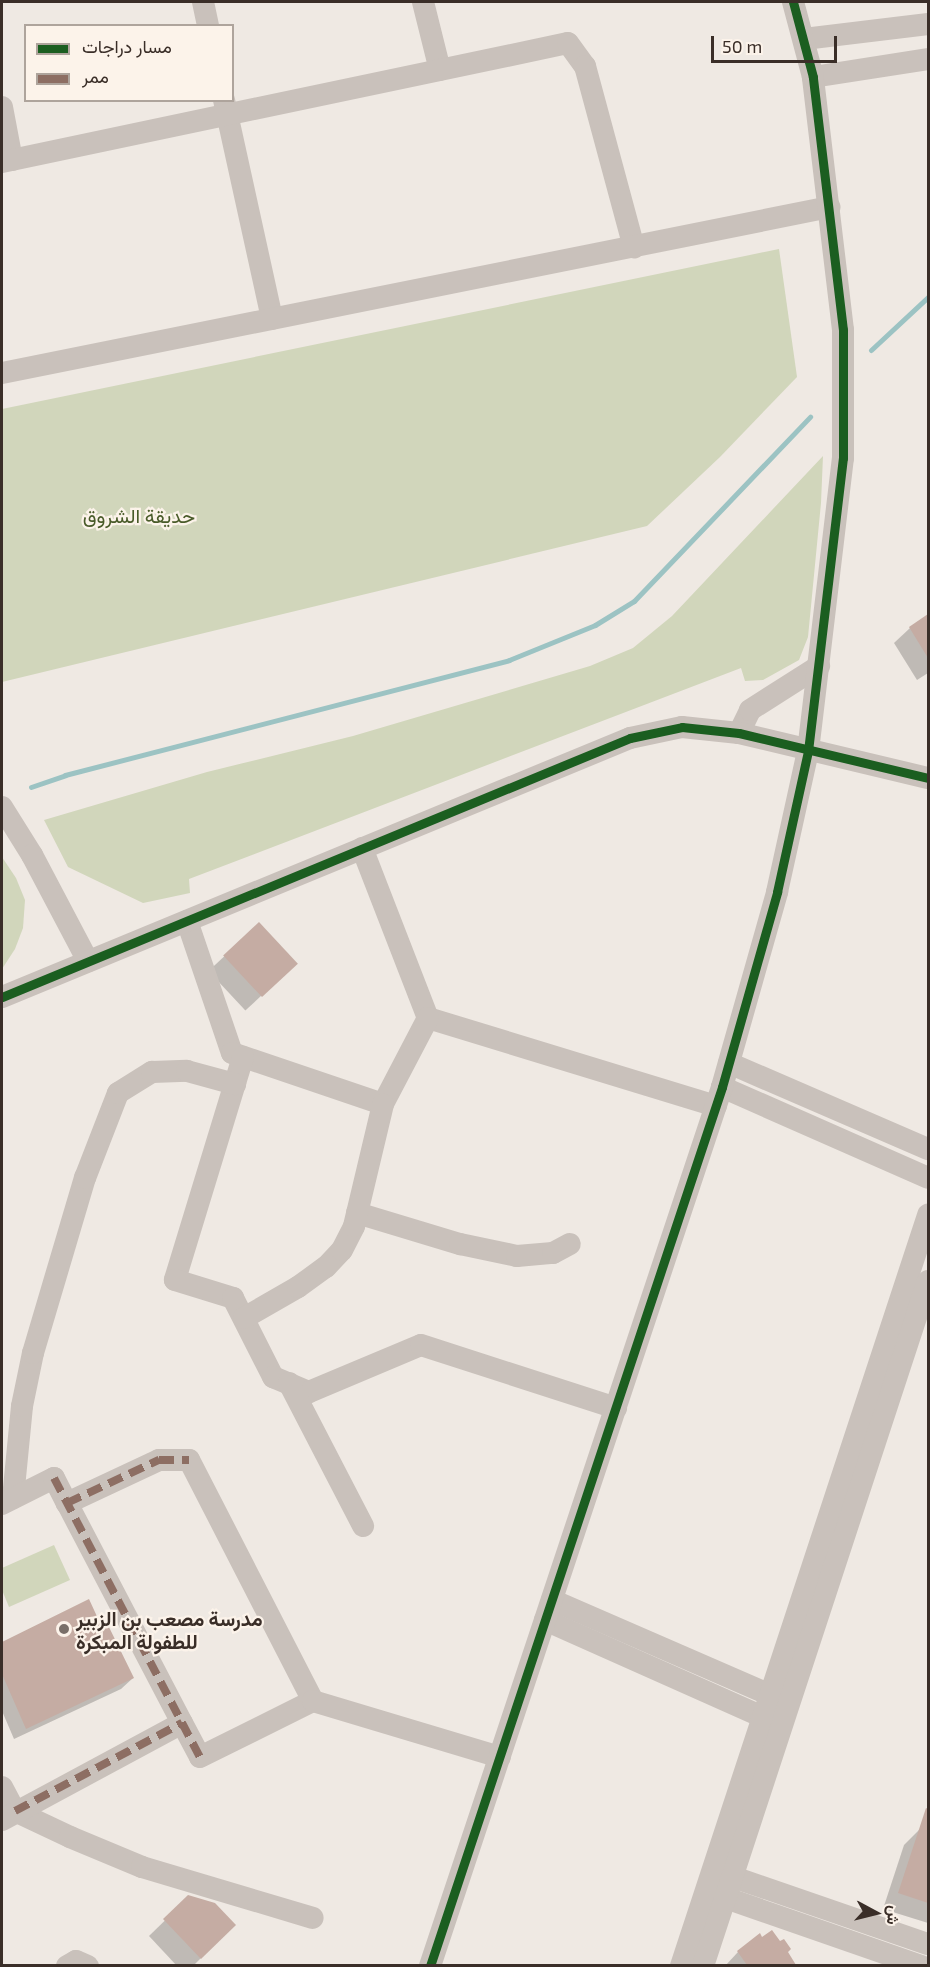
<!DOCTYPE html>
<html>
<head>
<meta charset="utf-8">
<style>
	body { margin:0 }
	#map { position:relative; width:930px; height:1967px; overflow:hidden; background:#efe9e3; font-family:"Exo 2",Vazirmatn,sans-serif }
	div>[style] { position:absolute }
	.green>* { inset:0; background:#d1d6bb }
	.shadow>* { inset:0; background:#0003; transform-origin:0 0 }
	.stream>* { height:5px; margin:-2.5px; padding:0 2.5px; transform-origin:2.5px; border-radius:2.5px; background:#9cc3c3 }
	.building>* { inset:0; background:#c5aca3; transform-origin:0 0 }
	.minor>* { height:22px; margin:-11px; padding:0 11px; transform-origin:11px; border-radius:11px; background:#c9c1bb }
	.quiet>* { height:8px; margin-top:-4px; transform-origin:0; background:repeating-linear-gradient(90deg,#8d6e63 0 15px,transparent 0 23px) }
	.cycleway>* { height:9px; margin:-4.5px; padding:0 4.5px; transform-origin:4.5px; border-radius:4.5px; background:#1b5e20 }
	.dots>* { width:16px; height:16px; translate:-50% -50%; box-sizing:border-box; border:3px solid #fcf3ea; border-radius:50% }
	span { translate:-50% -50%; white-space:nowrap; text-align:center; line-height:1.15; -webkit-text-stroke:4.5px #fcf3ea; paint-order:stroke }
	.park-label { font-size:20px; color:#495b29 }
	.poi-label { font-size:20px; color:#3a2e28; font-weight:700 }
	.left { translate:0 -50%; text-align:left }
	.frame { position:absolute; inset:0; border:3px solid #3a2e28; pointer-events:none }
	.legend { position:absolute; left:24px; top:24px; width:210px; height:78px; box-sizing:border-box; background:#fcf3ea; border:2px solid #aea49c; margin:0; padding:8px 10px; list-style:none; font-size:18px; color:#3a2e28 }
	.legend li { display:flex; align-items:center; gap:12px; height:30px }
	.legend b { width:30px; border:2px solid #aea49c }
	.north { position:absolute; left:846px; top:1883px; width:60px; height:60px; -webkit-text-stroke:4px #fcf3ea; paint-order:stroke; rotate:97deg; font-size:16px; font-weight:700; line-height:24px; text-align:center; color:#3a2e28 }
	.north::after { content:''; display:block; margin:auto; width:21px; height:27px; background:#3a2e28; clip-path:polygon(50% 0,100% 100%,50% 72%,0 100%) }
	.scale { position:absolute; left:711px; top:36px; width:126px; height:27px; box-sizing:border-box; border:3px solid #3a2e28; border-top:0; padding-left:8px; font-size:18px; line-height:21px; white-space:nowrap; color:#3a2e28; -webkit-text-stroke:4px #fcf3ea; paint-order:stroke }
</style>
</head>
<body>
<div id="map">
	<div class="green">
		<div style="clip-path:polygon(779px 249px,797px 377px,720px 457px,647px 526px,2px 682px,2px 409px)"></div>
		<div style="clip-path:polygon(823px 456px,821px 503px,808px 637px,799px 660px,763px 680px,745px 681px,741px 668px,189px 879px,190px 893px,143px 903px,68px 867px,44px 820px,207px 772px,353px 736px,590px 666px,633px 648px,672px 616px)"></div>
		<div style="clip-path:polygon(2px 857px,16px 878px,25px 900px,23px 928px,15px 949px,2px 969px)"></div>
		<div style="clip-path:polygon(54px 1545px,70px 1580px,9px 1607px,2px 1590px,2px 1568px)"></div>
	</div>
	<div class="shadow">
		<div style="clip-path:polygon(928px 616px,928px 673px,917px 680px,894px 643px,910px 628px)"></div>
		<div style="left:259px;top:924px;width:54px;height:69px;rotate:47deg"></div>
		<div style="clip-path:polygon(89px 1601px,99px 1625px,133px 1678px,121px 1689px,14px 1739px,2px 1711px,2px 1644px)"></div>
		<div style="clip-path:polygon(920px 1829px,928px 1832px,928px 1923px,883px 1909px,904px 1845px)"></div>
		<div style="clip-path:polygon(189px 1897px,234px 1925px,193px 1966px,177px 1966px,149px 1936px)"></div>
		<div style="clip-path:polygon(762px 1939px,786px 1952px,792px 1962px,788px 1966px,725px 1966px,738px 1952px)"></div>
	</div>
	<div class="stream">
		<div style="left:871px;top:350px;width:78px;rotate:-42.9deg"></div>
		<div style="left:31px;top:787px;width:36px;rotate:-19deg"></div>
		<div style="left:65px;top:775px;width:459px;rotate:-14.5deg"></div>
		<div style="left:509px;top:660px;width:93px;rotate:-22.1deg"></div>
		<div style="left:595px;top:625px;width:46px;rotate:-31.6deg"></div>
		<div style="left:634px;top:601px;width:255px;rotate:-46.3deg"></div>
	</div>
	<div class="building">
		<div style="clip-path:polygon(928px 614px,928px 658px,909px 627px)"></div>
		<div style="left:259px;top:922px;width:57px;height:49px;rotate:47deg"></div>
		<div style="clip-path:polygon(89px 1599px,100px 1623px,106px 1621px,134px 1678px,26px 1729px,2px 1674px,2px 1642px)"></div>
		<div style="clip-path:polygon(926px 1808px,928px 1809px,928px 1903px,898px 1893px)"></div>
		<div style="clip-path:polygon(188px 1895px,215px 1903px,236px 1925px,201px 1959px,163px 1919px)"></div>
		<div style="clip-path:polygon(772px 1930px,780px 1941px,784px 1939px,791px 1949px,788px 1952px,796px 1965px,747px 1965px,737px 1951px,760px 1933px,762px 1937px)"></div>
	</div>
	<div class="minor">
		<div style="left:203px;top:2px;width:25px;rotate:78deg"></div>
		<div style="left:423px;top:2px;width:70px;rotate:76deg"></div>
		<div style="left:804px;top:39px;width:125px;rotate:-6.9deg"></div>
		<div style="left:813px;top:77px;width:116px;rotate:-8.9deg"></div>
		<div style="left:224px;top:100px;width:224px;rotate:77.6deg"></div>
		<div style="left:2px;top:107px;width:54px;rotate:79.3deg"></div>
		<div style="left:2px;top:162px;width:578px;rotate:-11.87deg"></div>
		<div style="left:568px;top:43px;width:29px;rotate:54deg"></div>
		<div style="left:585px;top:66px;width:188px;rotate:74.9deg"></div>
		<div style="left:2px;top:373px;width:844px;rotate:-11.34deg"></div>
		<div style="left:739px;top:733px;width:25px;rotate:-64deg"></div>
		<div style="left:750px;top:710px;width:82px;rotate:-32.5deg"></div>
		<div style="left:2px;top:807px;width:57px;rotate:58deg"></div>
		<div style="left:32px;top:855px;width:120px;rotate:62.2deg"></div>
		<div style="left:362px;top:848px;width:182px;rotate:68.8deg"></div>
		<div style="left:428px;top:1018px;width:301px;rotate:17deg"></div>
		<div style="left:187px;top:921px;width:139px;rotate:71.2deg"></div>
		<div style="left:232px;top:1053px;width:159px;rotate:18.7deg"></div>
		<div style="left:383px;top:1104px;width:97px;rotate:-62.4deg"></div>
		<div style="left:2px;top:997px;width:679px;rotate:-22.41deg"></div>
		<div style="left:630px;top:738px;width:53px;rotate:-11.9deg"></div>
		<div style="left:682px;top:727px;width:57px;rotate:6deg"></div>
		<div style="left:739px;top:733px;width:194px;rotate:13.4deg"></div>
		<div style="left:243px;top:1057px;width:233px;rotate:107deg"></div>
		<div style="left:175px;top:1280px;width:61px;rotate:17.2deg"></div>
		<div style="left:233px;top:1298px;width:89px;rotate:63.1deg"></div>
		<div style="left:273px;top:1377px;width:39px;rotate:23deg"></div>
		<div style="left:309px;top:1392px;width:121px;rotate:-22.8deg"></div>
		<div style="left:421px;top:1345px;width:205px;rotate:17.9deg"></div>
		<div style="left:729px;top:1063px;width:217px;rotate:23.4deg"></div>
		<div style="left:722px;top:1087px;width:225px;rotate:23.8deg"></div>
		<div style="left:357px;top:1213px;width:108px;rotate:16.8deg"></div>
		<div style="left:460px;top:1244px;width:58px;rotate:11.9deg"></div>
		<div style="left:517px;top:1256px;width:36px;rotate:-5deg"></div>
		<div style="left:553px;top:1253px;width:19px;rotate:-28deg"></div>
		<div style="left:244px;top:1318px;width:62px;rotate:-29.9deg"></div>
		<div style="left:298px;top:1287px;width:34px;rotate:-36deg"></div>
		<div style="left:326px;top:1267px;width:23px;rotate:-47deg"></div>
		<div style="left:342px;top:1250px;width:27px;rotate:-63deg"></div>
		<div style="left:354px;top:1226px;width:125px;rotate:-76.6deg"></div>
		<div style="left:289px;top:1383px;width:161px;rotate:62.6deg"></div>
		<div style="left:13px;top:1498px;width:92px;rotate:-84.4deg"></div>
		<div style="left:22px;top:1406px;width:54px;rotate:-78.3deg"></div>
		<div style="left:33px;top:1353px;width:183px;rotate:-73.5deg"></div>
		<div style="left:85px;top:1178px;width:91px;rotate:-68.8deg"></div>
		<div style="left:118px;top:1093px;width:40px;rotate:-32deg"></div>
		<div style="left:152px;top:1072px;width:35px;rotate:-2deg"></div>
		<div style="left:187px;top:1071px;width:50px;rotate:15.2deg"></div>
		<div style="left:2px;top:1504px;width:58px;rotate:-26.6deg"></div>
		<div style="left:54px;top:1478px;width:28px;rotate:63deg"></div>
		<div style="left:67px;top:1503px;width:248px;rotate:62.4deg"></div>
		<div style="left:182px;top:1723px;width:38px;rotate:62deg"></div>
		<div style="left:200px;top:1757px;width:126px;rotate:-26.4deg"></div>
		<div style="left:313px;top:1701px;width:271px;rotate:-117.2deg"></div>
		<div style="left:189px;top:1460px;width:30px;rotate:180deg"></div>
		<div style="left:159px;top:1460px;width:102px;rotate:154.9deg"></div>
		<div style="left:552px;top:1600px;width:238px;rotate:23.5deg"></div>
		<div style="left:770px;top:1695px;width:15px;rotate:53deg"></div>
		<div style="left:545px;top:1620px;width:239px;rotate:24deg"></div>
		<div style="left:763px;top:1717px;width:15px;rotate:-4deg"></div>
		<div style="left:313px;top:1701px;width:195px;rotate:16.7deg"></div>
		<div style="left:2px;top:1787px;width:27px;rotate:62deg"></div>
		<div style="left:15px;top:1811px;width:61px;rotate:25.3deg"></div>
		<div style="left:70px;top:1837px;width:78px;rotate:22.6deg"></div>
		<div style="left:142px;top:1867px;width:178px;rotate:16.6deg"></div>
		<div style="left:2px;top:1820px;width:204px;rotate:-28.3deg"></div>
		<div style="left:720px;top:1880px;width:13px;rotate:-13deg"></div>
		<div style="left:733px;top:1877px;width:206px;rotate:19deg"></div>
		<div style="left:714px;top:1888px;width:16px;rotate:40deg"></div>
		<div style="left:726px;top:1898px;width:207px;rotate:19.2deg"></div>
		<div style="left:67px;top:1966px;width:10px;rotate:-29deg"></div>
		<div style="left:76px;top:1961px;width:13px;rotate:23deg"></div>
		<div style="left:430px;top:1966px;width:926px;rotate:-71.62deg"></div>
		<div style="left:722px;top:1087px;width:203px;rotate:-74.2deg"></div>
		<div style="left:777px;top:892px;width:144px;rotate:-77.6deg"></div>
		<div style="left:808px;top:751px;width:295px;rotate:-83.2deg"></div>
		<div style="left:843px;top:458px;width:128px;rotate:-90deg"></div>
		<div style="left:843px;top:330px;width:255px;rotate:-96.8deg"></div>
		<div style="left:813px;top:77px;width:78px;rotate:-104.9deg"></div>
		<div style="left:681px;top:1966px;width:791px;rotate:-71.79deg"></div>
		<div style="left:703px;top:1966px;width:721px;rotate:-71.82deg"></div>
	</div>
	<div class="quiet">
		<div style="left:54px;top:1478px;width:315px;rotate:62.4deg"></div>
		<div style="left:67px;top:1503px;width:102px;rotate:-25.1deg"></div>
		<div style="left:159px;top:1460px;width:30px"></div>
		<div style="left:15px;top:1811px;width:189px;rotate:-27.8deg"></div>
	</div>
	<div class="cycleway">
		<div style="left:2px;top:997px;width:679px;rotate:-22.41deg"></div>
		<div style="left:630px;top:738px;width:53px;rotate:-11.9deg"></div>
		<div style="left:682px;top:727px;width:57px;rotate:6deg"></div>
		<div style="left:739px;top:733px;width:194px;rotate:13.4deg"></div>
		<div style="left:430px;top:1966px;width:926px;rotate:-71.62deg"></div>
		<div style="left:722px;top:1087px;width:203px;rotate:-74.2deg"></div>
		<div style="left:777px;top:892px;width:144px;rotate:-77.6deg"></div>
		<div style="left:808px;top:751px;width:295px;rotate:-83.2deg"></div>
		<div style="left:843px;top:458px;width:128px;rotate:-90deg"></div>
		<div style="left:843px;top:330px;width:255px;rotate:-96.8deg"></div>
		<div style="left:813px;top:77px;width:78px;rotate:-104.9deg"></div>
	</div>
	<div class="dots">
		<div style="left:64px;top:1629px;background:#796f69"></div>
	</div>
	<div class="park-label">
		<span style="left:139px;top:515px">حديقة الشروق</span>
	</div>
	<div class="poi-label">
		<span class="left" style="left:76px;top:1630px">مدرسة مصعب بن الزبير<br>للطفولة المبكرة</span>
	</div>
	<div class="frame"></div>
	<ul class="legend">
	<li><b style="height:8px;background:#1b5e20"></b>مسار دراجات</li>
	<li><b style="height:8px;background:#8d6e63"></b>ممر</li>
	</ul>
	<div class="north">ش</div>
	<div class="scale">50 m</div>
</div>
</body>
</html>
